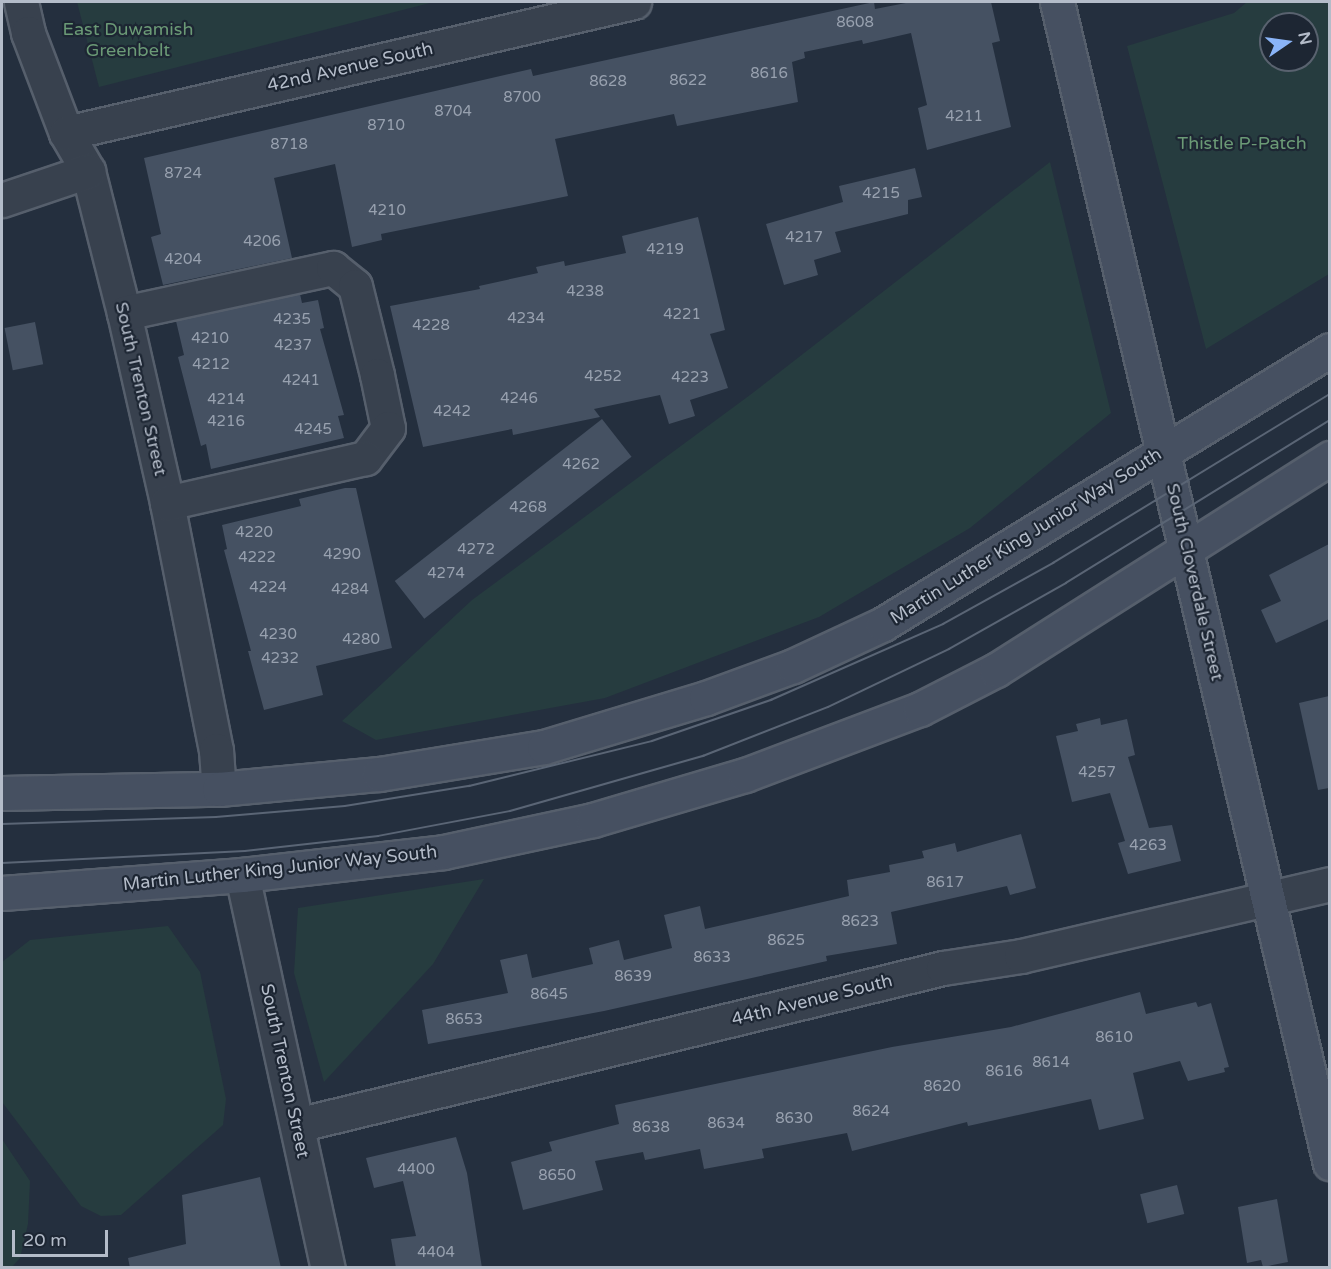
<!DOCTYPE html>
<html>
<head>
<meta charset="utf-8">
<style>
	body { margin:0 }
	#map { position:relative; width:1331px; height:1269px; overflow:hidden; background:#242f3e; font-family:"Varela Round",sans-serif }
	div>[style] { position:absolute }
	.green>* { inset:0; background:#263c3f }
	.building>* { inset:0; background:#455162; transform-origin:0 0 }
	.roads { filter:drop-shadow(2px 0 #565f6c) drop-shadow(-2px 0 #565f6c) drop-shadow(0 2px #565f6c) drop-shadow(0 -2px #565f6c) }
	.street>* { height:33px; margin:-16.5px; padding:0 16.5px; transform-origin:16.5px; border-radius:16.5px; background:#38414e }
	.secondary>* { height:33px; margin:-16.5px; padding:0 16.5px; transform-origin:16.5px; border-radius:16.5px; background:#465061 }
	.tram>* { height:1.5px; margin:-0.75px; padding:0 0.75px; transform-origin:0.75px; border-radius:0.75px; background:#5a6575 }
	span { translate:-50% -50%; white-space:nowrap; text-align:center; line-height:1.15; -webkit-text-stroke:4.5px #1d2633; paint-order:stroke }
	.number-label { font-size:15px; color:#98a1af }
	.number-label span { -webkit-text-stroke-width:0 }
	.park-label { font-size:18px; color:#6b9a76 }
	.street-label { font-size:18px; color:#b4bcc9 }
	.frame { position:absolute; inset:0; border:3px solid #b4bcc9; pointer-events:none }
	.north { position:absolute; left:1259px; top:12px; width:60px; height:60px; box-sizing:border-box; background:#1d2633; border:2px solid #59626f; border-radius:50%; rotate:77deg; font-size:16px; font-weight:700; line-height:24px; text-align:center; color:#b4bcc9 }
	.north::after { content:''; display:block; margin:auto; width:21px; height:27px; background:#8ab4f8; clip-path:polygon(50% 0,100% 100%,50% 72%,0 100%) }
	.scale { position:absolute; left:12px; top:1230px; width:96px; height:27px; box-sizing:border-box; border:3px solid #b4bcc9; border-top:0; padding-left:8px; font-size:18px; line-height:21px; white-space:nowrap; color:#b4bcc9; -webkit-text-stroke:4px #1d2633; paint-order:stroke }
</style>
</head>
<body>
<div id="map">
	<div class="green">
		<div style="clip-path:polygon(77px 2px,434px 2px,99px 87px)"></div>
		<div style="clip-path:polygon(evenodd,1247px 2px,1329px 2px,1329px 274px,1206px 349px,1127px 46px,1234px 13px,1247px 2px,1271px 24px,1307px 24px,1307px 60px,1271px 60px,1271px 24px)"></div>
		<div style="clip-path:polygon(1050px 162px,1111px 413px,970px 528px,819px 617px,605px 698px,376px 740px,342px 721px,472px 600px,750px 395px)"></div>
		<div style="clip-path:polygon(484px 879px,433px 964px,324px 1082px,294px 973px,298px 908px)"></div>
		<div style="clip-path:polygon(168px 926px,200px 972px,226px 1099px,223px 1125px,121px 1215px,101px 1216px,81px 1206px,2px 1102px,2px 962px,30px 940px)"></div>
		<div style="clip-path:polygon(2px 1139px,30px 1181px,28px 1224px,20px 1258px,12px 1267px,2px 1267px)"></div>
	</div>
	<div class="building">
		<div style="clip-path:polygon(874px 2px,875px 9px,911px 2px,991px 2px,1000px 41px,992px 43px,1011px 127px,927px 150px,918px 108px,927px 105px,911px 33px,863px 44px,862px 40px,804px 52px,805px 58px,792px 62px,798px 102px,677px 126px,674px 114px,555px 139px,568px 196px,381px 234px,382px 240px,352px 247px,335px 164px,274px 178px,292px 258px,163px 285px,151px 237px,161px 234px,144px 158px,531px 69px,533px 76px)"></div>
		<div style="clip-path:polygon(915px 168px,922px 197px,908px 200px,908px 214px,835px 232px,841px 252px,814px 260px,818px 275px,784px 285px,766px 224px,843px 202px,839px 186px)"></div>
		<div style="clip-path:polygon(698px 217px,725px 330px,710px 334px,728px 388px,690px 400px,695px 416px,669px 424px,660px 395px,594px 409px,600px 417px,513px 435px,512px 429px,423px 447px,390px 306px,480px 289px,479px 286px,538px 273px,536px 267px,564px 261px,565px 266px,626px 253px,622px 236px)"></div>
		<div style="clip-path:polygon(300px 294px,302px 303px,318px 300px,324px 328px,320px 329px,344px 415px,338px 416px,344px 438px,211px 469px,206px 444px,201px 446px,178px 357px,184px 355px,176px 321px)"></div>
		<div style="left:35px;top:322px;width:43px;height:31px;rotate:79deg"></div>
		<div style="left:602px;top:419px;width:48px;height:263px;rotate:52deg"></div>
		<div style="clip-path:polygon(345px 488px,356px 488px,392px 648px,316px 666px,323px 695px,264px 710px,248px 651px,251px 651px,224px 550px,227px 549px,222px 525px,301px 506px,299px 499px)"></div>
		<div style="clip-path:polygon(1329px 544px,1329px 619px,1276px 643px,1261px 610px,1281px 601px,1269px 575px)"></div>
		<div style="clip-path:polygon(1329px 696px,1329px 788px,1318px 790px,1299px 703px)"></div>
		<div style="clip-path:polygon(1100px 718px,1101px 725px,1127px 719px,1135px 755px,1128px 757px,1149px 828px,1172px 825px,1181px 861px,1128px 874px,1118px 843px,1125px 841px,1110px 793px,1072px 802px,1056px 736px,1078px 731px,1076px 724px)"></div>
		<div style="clip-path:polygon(1021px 834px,1036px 888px,1010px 895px,1007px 886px,891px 912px,897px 944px,826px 956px,827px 961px,604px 1011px,428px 1044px,422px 1010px,508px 993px,500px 960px,527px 954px,532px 978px,593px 964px,589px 948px,619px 940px,624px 960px,672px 948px,664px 915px,700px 906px,705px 929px,849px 896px,847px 880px,890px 872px,889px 865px,924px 858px,922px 851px,955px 843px,957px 852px)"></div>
		<div style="clip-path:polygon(1140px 992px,1146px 1014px,1196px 1002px,1198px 1007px,1211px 1003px,1229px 1067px,1224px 1068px,1225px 1072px,1188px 1081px,1180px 1061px,1133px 1073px,1144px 1119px,1099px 1130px,1091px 1099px,968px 1126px,967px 1122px,852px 1151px,847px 1133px,762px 1149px,764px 1158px,704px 1169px,700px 1149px,645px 1160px,643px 1152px,595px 1161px,603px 1190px,523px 1210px,511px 1162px,552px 1151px,549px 1142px,619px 1124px,615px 1105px,892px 1047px,1011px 1027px)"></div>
		<div style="clip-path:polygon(456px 1137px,467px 1173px,482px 1268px,396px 1268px,391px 1239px,416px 1236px,403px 1181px,374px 1188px,366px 1158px)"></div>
		<div style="clip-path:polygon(260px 1177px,281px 1268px,130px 1268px,128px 1258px,186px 1244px,182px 1195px)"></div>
		<div style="left:1177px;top:1185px;width:30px;height:38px;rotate:76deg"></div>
		<div style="clip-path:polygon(1277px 1199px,1288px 1262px,1263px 1267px,1261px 1260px,1247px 1263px,1238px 1207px)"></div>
	</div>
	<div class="roads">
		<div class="street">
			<div style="left:21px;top:2px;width:32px;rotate:77deg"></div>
			<div style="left:28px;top:33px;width:107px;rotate:69.2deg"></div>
			<div style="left:66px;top:133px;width:44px;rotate:59.9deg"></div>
			<div style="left:88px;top:171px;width:146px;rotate:75.8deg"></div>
			<div style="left:124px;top:313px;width:195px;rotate:77.2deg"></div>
			<div style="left:167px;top:503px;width:252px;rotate:78.8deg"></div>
			<div style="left:216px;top:750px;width:39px;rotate:86deg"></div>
			<div style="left:66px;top:133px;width:583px;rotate:-12.99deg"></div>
			<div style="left:2px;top:200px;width:91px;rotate:-18.6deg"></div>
			<div style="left:124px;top:313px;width:214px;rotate:-12.2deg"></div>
			<div style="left:333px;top:268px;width:28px;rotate:39deg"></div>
			<div style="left:355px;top:286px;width:92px;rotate:76.1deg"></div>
			<div style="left:377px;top:375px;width:54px;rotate:78.3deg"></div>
			<div style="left:388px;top:428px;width:38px;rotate:127deg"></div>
			<div style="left:365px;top:458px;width:203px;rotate:167.2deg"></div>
			<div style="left:242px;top:875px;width:402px;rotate:77.7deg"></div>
			<div style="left:297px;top:1125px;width:665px;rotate:-13.66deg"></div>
			<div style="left:943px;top:968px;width:79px;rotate:-8.7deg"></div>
			<div style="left:1021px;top:956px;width:317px;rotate:-13.1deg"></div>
		</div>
		<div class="secondary">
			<div style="left:1057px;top:2px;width:1193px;rotate:76.77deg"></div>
			<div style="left:2px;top:793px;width:217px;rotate:-1.1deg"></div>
			<div style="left:219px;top:789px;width:161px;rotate:-5.4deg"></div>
			<div style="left:379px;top:774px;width:167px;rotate:-9.3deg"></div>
			<div style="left:544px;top:747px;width:169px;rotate:-16.8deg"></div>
			<div style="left:706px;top:698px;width:93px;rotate:-20.2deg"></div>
			<div style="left:793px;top:666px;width:99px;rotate:-25deg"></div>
			<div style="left:883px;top:624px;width:524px;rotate:-31.51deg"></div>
			<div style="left:2px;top:893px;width:241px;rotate:-4.3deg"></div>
			<div style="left:242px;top:875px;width:203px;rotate:-6.5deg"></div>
			<div style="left:444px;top:852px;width:152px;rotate:-12.1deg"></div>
			<div style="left:593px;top:820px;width:159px;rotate:-16.5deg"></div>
			<div style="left:745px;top:775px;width:187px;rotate:-20.7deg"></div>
			<div style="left:920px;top:709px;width:85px;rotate:-27.2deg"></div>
			<div style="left:996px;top:670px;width:396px;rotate:-32.4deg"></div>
		</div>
	</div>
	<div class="tram">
		<div style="left:2px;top:824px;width:214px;rotate:-1.9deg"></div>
		<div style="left:216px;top:817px;width:129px;rotate:-4.9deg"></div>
		<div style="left:345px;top:806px;width:126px;rotate:-9.2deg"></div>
		<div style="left:469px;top:786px;width:188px;rotate:-13.8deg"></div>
		<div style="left:652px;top:741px;width:126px;rotate:-19deg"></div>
		<div style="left:771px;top:700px;width:188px;rotate:-23.8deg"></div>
		<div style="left:943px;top:624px;width:126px;rotate:-29deg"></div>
		<div style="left:1053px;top:563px;width:324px;rotate:-31.4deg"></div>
		<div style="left:2px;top:863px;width:243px;rotate:-2.8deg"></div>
		<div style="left:245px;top:851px;width:134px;rotate:-6.4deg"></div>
		<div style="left:378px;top:836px;width:134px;rotate:-10.7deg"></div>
		<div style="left:510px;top:811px;width:201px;rotate:-15.9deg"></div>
		<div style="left:703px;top:756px;width:134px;rotate:-21.4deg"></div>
		<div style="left:828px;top:707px;width:134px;rotate:-25.6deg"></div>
		<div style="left:949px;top:649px;width:134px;rotate:-29.4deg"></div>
		<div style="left:1066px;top:583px;width:310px;rotate:-31.7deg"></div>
	</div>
	<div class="number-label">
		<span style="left:855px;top:23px">8608</span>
		<span style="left:769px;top:74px">8616</span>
		<span style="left:688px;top:81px">8622</span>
		<span style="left:608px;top:82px">8628</span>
		<span style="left:522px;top:98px">8700</span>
		<span style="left:453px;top:112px">8704</span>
		<span style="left:964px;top:117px">4211</span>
		<span style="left:386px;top:126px">8710</span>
		<span style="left:289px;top:145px">8718</span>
		<span style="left:183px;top:174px">8724</span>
		<span style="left:881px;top:194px">4215</span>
		<span style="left:387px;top:211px">4210</span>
		<span style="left:804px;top:238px">4217</span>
		<span style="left:262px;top:242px">4206</span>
		<span style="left:665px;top:250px">4219</span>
		<span style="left:183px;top:260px">4204</span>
		<span style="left:585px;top:292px">4238</span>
		<span style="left:682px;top:315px">4221</span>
		<span style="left:526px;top:319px">4234</span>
		<span style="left:292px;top:320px">4235</span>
		<span style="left:431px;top:326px">4228</span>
		<span style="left:210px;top:339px">4210</span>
		<span style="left:293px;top:346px">4237</span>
		<span style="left:211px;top:365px">4212</span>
		<span style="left:603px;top:377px">4252</span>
		<span style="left:690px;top:378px">4223</span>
		<span style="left:301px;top:381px">4241</span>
		<span style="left:519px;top:399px">4246</span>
		<span style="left:226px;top:400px">4214</span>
		<span style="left:452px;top:412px">4242</span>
		<span style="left:226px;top:422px">4216</span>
		<span style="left:313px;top:430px">4245</span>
		<span style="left:581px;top:465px">4262</span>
		<span style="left:528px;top:508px">4268</span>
		<span style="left:254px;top:533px">4220</span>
		<span style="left:476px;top:550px">4272</span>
		<span style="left:342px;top:555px">4290</span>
		<span style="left:257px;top:558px">4222</span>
		<span style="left:446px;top:574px">4274</span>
		<span style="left:268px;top:588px">4224</span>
		<span style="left:350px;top:590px">4284</span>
		<span style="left:278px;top:635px">4230</span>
		<span style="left:361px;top:640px">4280</span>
		<span style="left:280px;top:659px">4232</span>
		<span style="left:1097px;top:773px">4257</span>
		<span style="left:1148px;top:846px">4263</span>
		<span style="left:945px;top:883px">8617</span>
		<span style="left:860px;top:922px">8623</span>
		<span style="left:786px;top:941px">8625</span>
		<span style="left:712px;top:958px">8633</span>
		<span style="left:633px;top:977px">8639</span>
		<span style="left:549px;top:995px">8645</span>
		<span style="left:464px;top:1020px">8653</span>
		<span style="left:1114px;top:1038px">8610</span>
		<span style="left:1051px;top:1063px">8614</span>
		<span style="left:1004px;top:1072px">8616</span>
		<span style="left:942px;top:1087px">8620</span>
		<span style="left:871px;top:1112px">8624</span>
		<span style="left:794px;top:1119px">8630</span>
		<span style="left:726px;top:1124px">8634</span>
		<span style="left:651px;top:1128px">8638</span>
		<span style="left:416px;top:1170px">4400</span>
		<span style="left:557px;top:1176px">8650</span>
		<span style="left:436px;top:1253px">4404</span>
	</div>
	<div class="park-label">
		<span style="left:128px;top:40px">East Duwamish<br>Greenbelt</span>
		<span style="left:1242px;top:143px">Thistle P-Patch</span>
	</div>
	<div class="street-label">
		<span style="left:350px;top:67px;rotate:-13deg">42nd Avenue South</span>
		<span style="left:141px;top:389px;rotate:77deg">South Trenton Street</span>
		<span style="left:1026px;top:536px;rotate:-32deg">Martin Luther King Junior Way South</span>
		<span style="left:1195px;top:582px;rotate:77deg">South Cloverdale Street</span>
		<span style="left:280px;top:868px;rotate:-6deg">Martin Luther King Junior Way South</span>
		<span style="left:812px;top:1000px;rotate:-14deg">44th Avenue South</span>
		<span style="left:285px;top:1071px;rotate:78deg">South Trenton Street</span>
	</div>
	<div class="frame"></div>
	<div class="north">N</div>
	<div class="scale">20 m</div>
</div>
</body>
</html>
